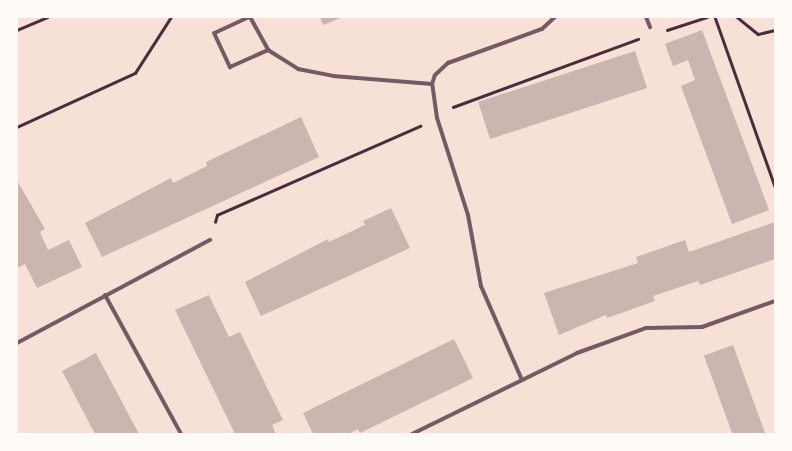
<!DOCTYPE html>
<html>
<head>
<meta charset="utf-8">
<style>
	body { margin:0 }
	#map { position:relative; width:792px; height:451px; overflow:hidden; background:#f7e1d7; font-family:"Sofia Sans Condensed",sans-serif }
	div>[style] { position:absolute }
	.building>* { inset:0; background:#ccb4b1; transform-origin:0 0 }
	.path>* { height:2.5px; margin:-1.25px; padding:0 1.25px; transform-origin:1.25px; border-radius:1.25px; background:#4a2c40 }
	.minor>* { height:4px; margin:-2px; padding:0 2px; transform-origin:2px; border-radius:2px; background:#755966 }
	span { translate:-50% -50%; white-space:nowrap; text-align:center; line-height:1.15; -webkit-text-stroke:3.5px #fffaf5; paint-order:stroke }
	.frame { position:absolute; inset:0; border:18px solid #fffaf5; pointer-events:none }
</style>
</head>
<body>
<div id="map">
	<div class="building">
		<div style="clip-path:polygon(320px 17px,343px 17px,323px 25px)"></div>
		<div style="clip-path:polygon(702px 30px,769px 210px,732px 224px,681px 86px,695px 80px,688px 60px,673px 66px,665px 44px)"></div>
		<div style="left:635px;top:51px;width:39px;height:165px;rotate:72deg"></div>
		<div style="clip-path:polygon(301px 117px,319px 157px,102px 257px,85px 223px,171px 178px,173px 183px,207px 166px,206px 162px)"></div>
		<div style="clip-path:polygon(18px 182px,45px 229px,40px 232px,48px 250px,69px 240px,82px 267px,37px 288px,25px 264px,17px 268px)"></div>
		<div style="clip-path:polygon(391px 208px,410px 248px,261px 316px,245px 282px,328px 239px,329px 242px,365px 225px,363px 221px)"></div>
		<div style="clip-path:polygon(775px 222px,775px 259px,700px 285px,698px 281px,653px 296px,655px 301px,607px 318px,606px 315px,559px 335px,544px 293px,638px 263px,636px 257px,685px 240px,689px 252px)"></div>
		<div style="clip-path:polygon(209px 295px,229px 337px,240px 332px,283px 420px,272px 425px,276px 434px,235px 434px,175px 310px)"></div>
		<div style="clip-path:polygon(454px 339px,473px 378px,360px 433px,358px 429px,348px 434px,313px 434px,303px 413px)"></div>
		<div style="left:733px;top:345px;width:95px;height:31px;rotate:70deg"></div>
		<div style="clip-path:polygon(96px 353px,139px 434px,95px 434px,62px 371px)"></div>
	</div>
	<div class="path">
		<div style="left:715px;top:17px;width:179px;rotate:70.5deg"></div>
		<div style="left:737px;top:17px;width:27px;rotate:39deg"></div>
		<div style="left:758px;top:34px;width:17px;rotate:-13deg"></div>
		<div style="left:17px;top:30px;width:33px;rotate:-23deg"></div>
		<div style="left:667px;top:30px;width:42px;rotate:-18deg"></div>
		<div style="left:453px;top:107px;width:197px;rotate:-20.2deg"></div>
		<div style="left:17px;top:127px;width:130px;rotate:-24.6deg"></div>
		<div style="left:135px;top:73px;width:67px;rotate:-57.3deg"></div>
		<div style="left:215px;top:222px;width:7px;rotate:-74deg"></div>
		<div style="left:217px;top:215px;width:222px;rotate:-23.7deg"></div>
	</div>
	<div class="minor">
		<div style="left:249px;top:17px;width:38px;rotate:155deg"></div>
		<div style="left:214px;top:33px;width:38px;rotate:65deg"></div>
		<div style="left:230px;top:67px;width:42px;rotate:-24.1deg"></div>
		<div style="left:250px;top:17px;width:38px;rotate:61deg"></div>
		<div style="left:268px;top:50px;width:36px;rotate:32deg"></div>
		<div style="left:298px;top:69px;width:36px;rotate:11deg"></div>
		<div style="left:333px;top:76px;width:99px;rotate:4.6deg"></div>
		<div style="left:646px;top:17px;width:11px;rotate:68deg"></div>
		<div style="left:105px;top:295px;width:158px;rotate:61.3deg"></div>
		<div style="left:17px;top:343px;width:219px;rotate:-28.1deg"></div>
		<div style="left:522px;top:380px;width:103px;rotate:-113.6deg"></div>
		<div style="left:481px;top:286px;width:72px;rotate:-100.4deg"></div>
		<div style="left:468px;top:215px;width:102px;rotate:-107.7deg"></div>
		<div style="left:437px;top:118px;width:34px;rotate:-98deg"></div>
		<div style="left:432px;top:84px;width:9px;rotate:-72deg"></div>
		<div style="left:435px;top:75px;width:18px;rotate:-43deg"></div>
		<div style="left:448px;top:63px;width:100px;rotate:-19.9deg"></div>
		<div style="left:542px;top:29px;width:18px;rotate:-43deg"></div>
		<div style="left:412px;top:434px;width:184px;rotate:-26.1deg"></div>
		<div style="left:577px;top:353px;width:73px;rotate:-19.9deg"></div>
		<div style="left:646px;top:328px;width:56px;rotate:-1deg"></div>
		<div style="left:702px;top:327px;width:77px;rotate:-19.6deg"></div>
	</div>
	<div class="frame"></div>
</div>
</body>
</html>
